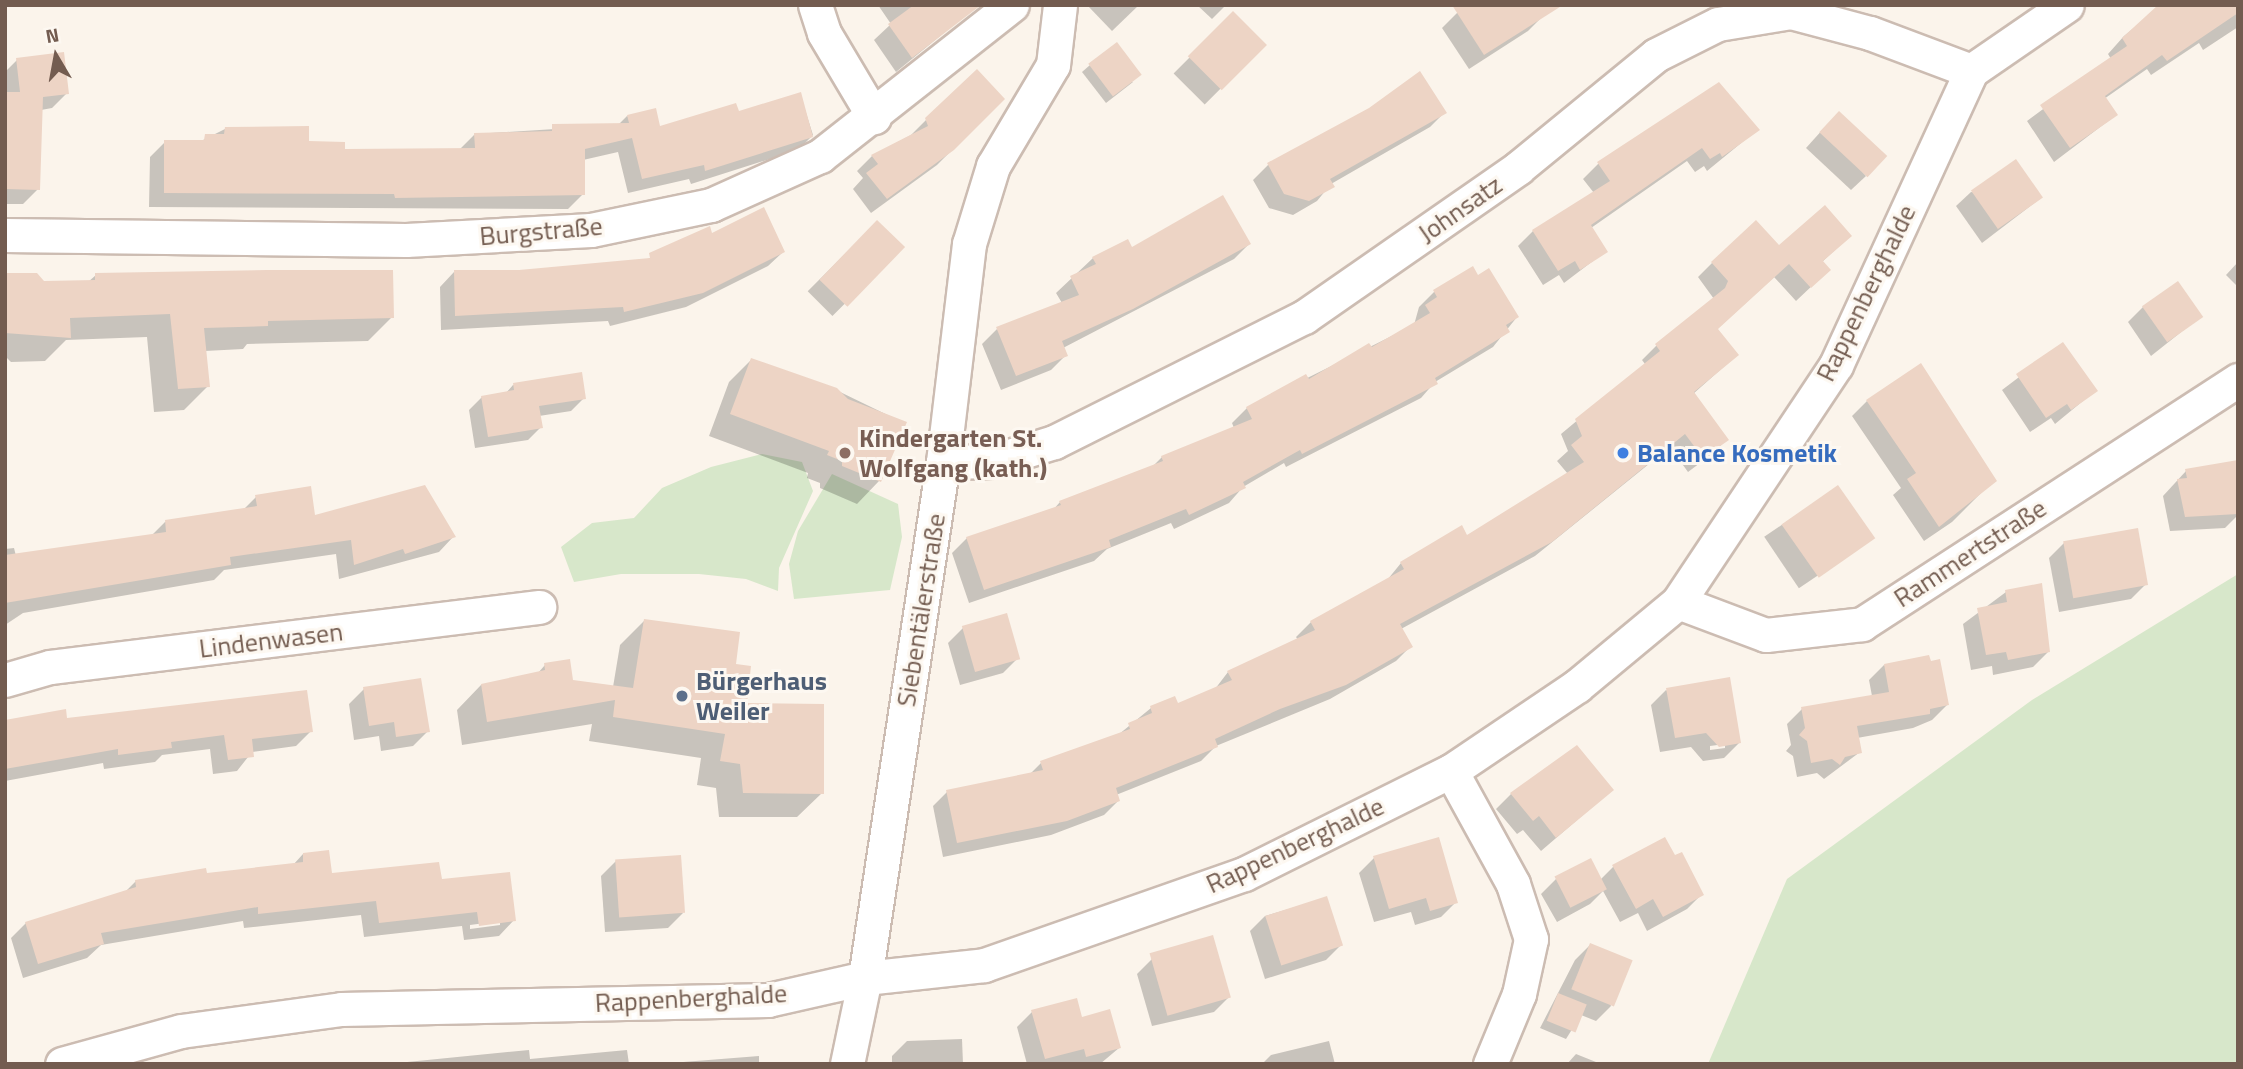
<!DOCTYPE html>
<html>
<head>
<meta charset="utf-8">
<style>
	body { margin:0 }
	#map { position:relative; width:2243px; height:1069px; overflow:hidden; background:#fbf4eb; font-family:"Titillium Web",sans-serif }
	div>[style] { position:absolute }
	.green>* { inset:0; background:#d7e7ca }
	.shadow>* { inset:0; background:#0003; transform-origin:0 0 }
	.building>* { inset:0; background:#edd4c5; transform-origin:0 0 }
	.roads { filter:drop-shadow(2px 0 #ccbcb2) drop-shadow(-2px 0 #ccbcb2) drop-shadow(0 2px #ccbcb2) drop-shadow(0 -2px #ccbcb2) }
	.street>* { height:33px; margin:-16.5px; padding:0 16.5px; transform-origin:16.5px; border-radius:16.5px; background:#fff }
	.dots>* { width:19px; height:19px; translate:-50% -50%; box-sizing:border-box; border:4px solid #fdf8f1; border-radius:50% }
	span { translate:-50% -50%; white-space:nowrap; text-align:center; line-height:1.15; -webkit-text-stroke:6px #fdf8f1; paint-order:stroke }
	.street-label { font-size:26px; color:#735c50 }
	.education-label { font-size:26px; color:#785e54; font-weight:700 }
	.left { translate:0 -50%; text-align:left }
	.shop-label { font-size:26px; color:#366cbe; font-weight:700 }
	.service-label { font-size:26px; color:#4e5e75; font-weight:700 }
	.frame { position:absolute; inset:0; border:7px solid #735c50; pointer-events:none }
	.north { position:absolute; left:21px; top:21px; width:70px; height:70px; -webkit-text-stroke:5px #fdf8f1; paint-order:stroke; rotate:350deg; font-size:19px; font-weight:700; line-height:28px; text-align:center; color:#735c50 }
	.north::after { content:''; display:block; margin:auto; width:24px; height:32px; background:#735c50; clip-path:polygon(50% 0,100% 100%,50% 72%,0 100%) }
</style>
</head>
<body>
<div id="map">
	<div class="green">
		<div style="clip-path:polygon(762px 454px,802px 462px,813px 491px,779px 568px,778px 591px,746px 579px,699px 574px,621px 574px,574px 582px,561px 547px,592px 523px,634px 518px,662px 488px,711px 467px)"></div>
		<div style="clip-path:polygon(832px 474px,898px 504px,902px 537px,890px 590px,794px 599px,789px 564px,798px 531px)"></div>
		<div style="clip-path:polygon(2238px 574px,2238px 1064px,1708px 1064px,1787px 879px,2032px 700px)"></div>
	</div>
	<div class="shadow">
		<div style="clip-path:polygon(878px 5px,961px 5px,967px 14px,896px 72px,874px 40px,891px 24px)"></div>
		<div style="clip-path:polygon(1087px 5px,1139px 5px,1112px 31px)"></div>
		<div style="clip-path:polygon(1197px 5px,1226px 5px,1212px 19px)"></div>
		<div style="clip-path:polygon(2162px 5px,2238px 5px,2238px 27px,2203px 50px,2199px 43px,2151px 75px,2147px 69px,2104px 99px,2116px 115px,2054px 162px,2027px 121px,2111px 59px,2108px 54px,2124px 36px)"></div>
		<div style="clip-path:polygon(1457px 13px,1543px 16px,1528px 31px,1469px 69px,1442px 28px)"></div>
		<div style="left:1233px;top:14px;width:44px;height:84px;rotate:45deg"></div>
		<div style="clip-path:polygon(17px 60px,67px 93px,52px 108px,41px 110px,38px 189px,23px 204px,5px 204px,5px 72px)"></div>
		<div style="clip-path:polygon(1090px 65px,1133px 82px,1106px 103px,1082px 72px)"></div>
		<div style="clip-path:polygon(800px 94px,813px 135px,798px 150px,691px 184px,689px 179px,628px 193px,618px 152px,583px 160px,583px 194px,568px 209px,149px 207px,150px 157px,165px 142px,199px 142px,225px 129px,343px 151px,460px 149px,475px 134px,618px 125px,627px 116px,659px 129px,738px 113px)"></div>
		<div style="clip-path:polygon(1003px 99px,937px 165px,871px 213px,853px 189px,863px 178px,857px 171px,872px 156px,911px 135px,926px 120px)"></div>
		<div style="clip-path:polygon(1369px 109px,1445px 112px,1430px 127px,1331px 184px,1317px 201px,1293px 215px,1269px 208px,1253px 180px,1268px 165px)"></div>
		<div style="clip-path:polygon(1824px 128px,1866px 176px,1851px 190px,1806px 148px)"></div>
		<div style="clip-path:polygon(1757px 130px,1707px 171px,1704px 166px,1695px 172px,1687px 161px,1591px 228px,1606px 251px,1564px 283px,1559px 275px,1543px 285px,1518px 246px,1533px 231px,1594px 193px,1583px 179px,1598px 164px)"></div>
		<div style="clip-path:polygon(1971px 192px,2041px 198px,1982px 243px,1956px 206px)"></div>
		<div style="left:877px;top:222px;width:35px;height:98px;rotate:45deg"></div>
		<div style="clip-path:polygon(712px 235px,783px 252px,768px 266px,686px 307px,610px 326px,608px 321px,441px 330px,440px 287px,454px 272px,519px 272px,645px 260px)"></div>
		<div style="clip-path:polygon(1249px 244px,1234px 259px,1063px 348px,1066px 355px,1051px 370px,1001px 390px,982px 344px,997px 329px,1062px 303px,1056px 293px,1093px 258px,1131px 249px)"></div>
		<div style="clip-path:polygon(1779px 247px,1835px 250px,1822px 262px,1814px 284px,1796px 301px,1774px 277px,1716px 330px,1737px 355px,1693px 394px,1727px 439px,1712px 454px,1688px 472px,1670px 447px,1535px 556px,1401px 629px,1411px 646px,1396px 661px,1330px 699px,1216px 746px,1201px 761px,1116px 795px,1118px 801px,1104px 815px,1051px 835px,943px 857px,933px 806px,947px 792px,1029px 775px,1041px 763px,1118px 735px,1151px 708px,1177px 705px,1215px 689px,1228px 672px,1298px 640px,1296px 637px,1311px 622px,1388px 579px,1401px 563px,1467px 537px,1568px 474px,1557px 461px,1568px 451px,1561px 434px,1645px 364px,1642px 360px,1656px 346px,1714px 299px,1698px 277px,1712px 263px)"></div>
		<div style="clip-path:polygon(2238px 262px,2238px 287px,2226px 275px)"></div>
		<div style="clip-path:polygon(5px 275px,44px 282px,88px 282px,96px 275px,392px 317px,368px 341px,247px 344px,243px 349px,205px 351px,208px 386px,184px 410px,154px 412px,147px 337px,66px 340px,45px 361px,11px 362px,5px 356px)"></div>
		<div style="clip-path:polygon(1478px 277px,1517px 317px,1493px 347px,1435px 382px,1421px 398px,1286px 467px,1284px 463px,1243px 487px,1229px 503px,1174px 529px,1171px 523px,1107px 549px,1094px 561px,969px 603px,952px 553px,967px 538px,1053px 510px,1060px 502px,1151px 468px,1162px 457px,1234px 428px,1232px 423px,1247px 408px,1414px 325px,1419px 307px,1434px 292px)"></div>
		<div style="clip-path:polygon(2143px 307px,2200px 317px,2151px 356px,2128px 322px)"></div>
		<div style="clip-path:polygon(2063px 344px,2095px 391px,2055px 424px,2051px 418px,2030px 432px,2002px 390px)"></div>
		<div style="clip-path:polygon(751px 360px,836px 390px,904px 423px,879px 481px,857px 504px,820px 488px,820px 483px,807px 478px,808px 473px,709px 436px,729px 382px)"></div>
		<div style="clip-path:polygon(513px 385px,584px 398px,571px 411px,539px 416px,541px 427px,528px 440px,475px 448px,469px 410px,482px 397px,505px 394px)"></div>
		<div style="clip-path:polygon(1867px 401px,1994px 480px,1952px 522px,1924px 541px,1893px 495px,1901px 488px,1852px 416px)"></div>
		<div style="clip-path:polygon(2186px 471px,2238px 500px,2238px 515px,2225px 528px,2170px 531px,2163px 496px)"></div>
		<div style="left:1838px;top:487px;width:62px;height:89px;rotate:56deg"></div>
		<div style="clip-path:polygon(256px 497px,314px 517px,453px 537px,439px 552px,339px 579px,336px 554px,224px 570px,214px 580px,23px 613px,5px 625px,5px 549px,14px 548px,16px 556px,151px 536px,165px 522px,243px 510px)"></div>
		<div style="clip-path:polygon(2064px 543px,2146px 584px,2131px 599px,2059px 612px,2049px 558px)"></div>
		<div style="clip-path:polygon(2006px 592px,2048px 652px,2033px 667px,1993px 675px,1992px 666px,1971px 670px,1963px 624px)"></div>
		<div style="clip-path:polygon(644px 621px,734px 666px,745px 705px,822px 793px,797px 817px,719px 817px,716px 788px,697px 785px,701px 758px,589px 741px,592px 724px,462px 745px,457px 710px,481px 685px,538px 673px,545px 665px,572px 682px,613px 687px,620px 645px)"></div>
		<div style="clip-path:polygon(963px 628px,1018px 658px,1003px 673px,960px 685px,948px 643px)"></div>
		<div style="clip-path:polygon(1884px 665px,1947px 705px,1932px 720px,1913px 728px,1857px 738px,1860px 752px,1824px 779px,1817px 773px,1797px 777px,1793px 756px,1786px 751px,1791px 745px,1787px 724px,1802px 709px,1872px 696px,1869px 680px)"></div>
		<div style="clip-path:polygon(364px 689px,428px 731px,413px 746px,381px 751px,379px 736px,354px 740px,349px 704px)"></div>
		<div style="clip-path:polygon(evenodd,1666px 690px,1739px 743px,1724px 758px,1703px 761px,1691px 747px,1660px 752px,1651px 705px,1666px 690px,1725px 744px,1725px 748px,1710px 750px,1710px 746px,1725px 744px)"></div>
		<div style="clip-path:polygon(66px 720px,311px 731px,296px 746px,252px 752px,237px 771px,213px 774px,210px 749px,162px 755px,155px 762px,104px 769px,103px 763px,5px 781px,5px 721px)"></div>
		<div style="clip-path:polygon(1612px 790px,1541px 851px,1523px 830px,1517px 834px,1496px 809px,1511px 794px)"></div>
		<div style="clip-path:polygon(evenodd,303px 854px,330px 875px,440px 881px,514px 920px,499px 936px,464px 940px,462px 926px,364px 937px,361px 915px,244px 928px,243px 921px,101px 945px,87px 958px,23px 978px,11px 938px,26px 923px,124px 893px,136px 881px,293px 865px,303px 854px,500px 921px,500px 925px,470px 929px,470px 925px,500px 921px)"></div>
		<div style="clip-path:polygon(1674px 857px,1702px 894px,1687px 909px,1647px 931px,1638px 913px,1620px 922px,1603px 891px,1590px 904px,1557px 922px,1541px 894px,1556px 879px,1600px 880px,1613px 867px)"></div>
		<div style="clip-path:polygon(1374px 858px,1456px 902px,1441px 917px,1415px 925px,1411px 912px,1374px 922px,1359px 873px)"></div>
		<div style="clip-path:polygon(616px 861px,683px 913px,668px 928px,605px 932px,601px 876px)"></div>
		<div style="clip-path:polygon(1326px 898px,1341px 945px,1326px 960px,1265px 979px,1250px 931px,1265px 916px)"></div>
		<div style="clip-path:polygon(1590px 945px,1611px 1006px,1596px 1021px,1581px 1015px,1566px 1039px,1540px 1028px,1575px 960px)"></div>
		<div style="clip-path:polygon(1152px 959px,1229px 997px,1214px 1012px,1152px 1026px,1137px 974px)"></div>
		<div style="clip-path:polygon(1032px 1012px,1081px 1019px,1119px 1048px,1100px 1064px,1027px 1064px,1017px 1027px)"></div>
		<div style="clip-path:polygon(962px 1039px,963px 1064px,892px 1064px,892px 1056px,907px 1041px)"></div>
		<div style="clip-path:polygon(1329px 1041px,1335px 1064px,1262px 1064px,1271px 1055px)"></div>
		<div style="clip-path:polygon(529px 1050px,530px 1059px,627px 1050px,629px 1064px,387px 1064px)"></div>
		<div style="clip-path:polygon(1576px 1054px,1601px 1064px,1567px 1064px)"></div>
		<div style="clip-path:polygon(759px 1056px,759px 1064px,681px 1064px,683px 1062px)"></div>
	</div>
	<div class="building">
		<div style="clip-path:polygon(914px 5px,981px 5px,912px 58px,888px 24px)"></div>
		<div style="clip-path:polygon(1452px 5px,1563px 5px,1484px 55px)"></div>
		<div style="clip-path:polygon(2158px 5px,2238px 5px,2238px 13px,2167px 61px,2162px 55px,2105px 96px,2118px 115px,2070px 148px,2040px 105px,2127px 46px,2122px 38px)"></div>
		<div style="left:1233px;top:11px;width:48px;height:64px;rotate:45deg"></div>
		<div style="left:1117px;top:42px;width:41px;height:36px;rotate:53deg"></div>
		<div style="clip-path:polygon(64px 52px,69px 94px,43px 97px,40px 190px,5px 189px,5px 92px,20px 92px,16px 58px)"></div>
		<div style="clip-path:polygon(977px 69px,1005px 99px,954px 150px,887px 199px,866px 173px,878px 164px,871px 155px,928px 126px,925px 118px)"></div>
		<div style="clip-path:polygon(1420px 71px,1447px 113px,1330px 179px,1335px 187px,1309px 201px,1284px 194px,1267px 163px,1369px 108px)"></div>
		<div style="clip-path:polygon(1719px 82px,1760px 130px,1722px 157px,1720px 153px,1710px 159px,1702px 148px,1591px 225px,1608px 252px,1580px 270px,1575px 261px,1558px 271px,1532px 230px,1610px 181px,1597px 162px)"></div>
		<div style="clip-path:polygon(801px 92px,813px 137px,705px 171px,704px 165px,642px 179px,632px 138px,585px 149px,585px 195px,395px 198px,394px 194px,164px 193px,164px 140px,204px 140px,205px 134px,224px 134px,225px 127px,309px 126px,309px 141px,345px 142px,345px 149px,475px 148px,474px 133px,552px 131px,552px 124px,629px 123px,627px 115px,656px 108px,660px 126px,736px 103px,739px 111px)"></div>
		<div style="left:1839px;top:111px;width:66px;height:29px;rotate:43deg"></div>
		<div style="left:2016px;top:159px;width:47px;height:55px;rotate:55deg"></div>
		<div style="clip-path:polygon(1223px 195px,1251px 244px,1133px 309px,1062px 341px,1068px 356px,1016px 376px,996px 327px,1079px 295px,1070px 276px,1096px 264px,1092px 257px,1128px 239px,1132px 247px)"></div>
		<div style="clip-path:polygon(1825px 205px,1852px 236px,1823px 261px,1831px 270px,1811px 288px,1789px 264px,1718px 329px,1739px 355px,1694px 392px,1729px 440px,1703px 458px,1685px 434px,1552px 542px,1400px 624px,1413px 647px,1346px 685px,1280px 709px,1215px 739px,1218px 747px,1116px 788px,1120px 801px,1067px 821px,957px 843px,946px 790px,1043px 770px,1040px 761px,1130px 729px,1128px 723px,1152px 713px,1150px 706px,1175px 696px,1178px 703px,1232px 680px,1227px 671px,1315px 630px,1310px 621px,1404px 569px,1400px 562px,1462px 525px,1467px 535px,1584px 462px,1571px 445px,1582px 436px,1575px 419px,1660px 351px,1655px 344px,1725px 288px,1728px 281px,1711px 262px,1756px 220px,1779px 245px)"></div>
		<div style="clip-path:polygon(764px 207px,785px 252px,703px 293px,624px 312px,623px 307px,455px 316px,454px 270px,519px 270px,650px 258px,649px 253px,710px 226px,712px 233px)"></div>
		<div style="left:877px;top:220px;width:39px;height:83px;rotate:44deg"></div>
		<div style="clip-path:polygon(1473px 266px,1478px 275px,1489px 268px,1519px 317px,1506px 325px,1510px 332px,1435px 378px,1438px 384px,1302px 454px,1300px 450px,1243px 482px,1246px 488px,1189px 515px,1186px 509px,1109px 540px,1111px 547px,984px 590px,966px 537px,1061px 505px,1059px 501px,1163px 461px,1161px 456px,1252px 419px,1246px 407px,1306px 374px,1309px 379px,1369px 343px,1372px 347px,1430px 313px,1425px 305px,1437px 297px,1433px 290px)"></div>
		<div style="clip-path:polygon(267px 270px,393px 270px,394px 318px,268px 321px,268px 326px,204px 328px,210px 387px,178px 389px,170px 314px,70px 318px,71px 338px,5px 333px,5px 273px,37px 273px,44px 281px,95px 280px,95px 273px)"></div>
		<div style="left:2178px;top:281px;width:44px;height:44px;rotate:55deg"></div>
		<div style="clip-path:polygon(2063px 342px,2098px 391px,2071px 410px,2067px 404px,2046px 418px,2016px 374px)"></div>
		<div style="clip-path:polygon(751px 358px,837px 388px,848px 399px,907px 422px,881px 482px,842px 466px,842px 461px,827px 455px,829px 451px,730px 414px)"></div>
		<div style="clip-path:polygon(1921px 363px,1997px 481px,1939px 527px,1907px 479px,1916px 473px,1866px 400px)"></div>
		<div style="clip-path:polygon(582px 372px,586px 399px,539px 406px,543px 428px,488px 437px,481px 396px,514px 390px,513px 383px)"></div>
		<div style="clip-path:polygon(2238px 460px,2238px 514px,2185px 517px,2177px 479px,2187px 478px,2185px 469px)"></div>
		<div style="clip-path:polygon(425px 485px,456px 537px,405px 554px,403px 549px,354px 565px,351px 540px,230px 557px,231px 565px,5px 603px,5px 555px,166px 532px,165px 520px,257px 506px,255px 495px,311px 486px,315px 515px)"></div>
		<div style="left:1838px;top:485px;width:65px;height:69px;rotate:55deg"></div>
		<div style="left:2138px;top:528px;width:58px;height:76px;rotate:80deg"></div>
		<div style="clip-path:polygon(2042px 583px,2050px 652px,2008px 660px,2006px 652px,1986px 655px,1977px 608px,2007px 602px,2005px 590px)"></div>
		<div style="left:1007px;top:613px;width:48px;height:47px;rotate:74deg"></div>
		<div style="clip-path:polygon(644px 619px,740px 632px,736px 664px,751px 666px,747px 703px,824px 704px,824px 794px,743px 793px,740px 764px,720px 761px,725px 734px,613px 717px,615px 700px,487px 722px,481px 684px,545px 670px,544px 663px,570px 659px,573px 680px,633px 688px)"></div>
		<div style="clip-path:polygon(1929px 655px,1931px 661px,1940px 659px,1949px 705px,1930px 709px,1930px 714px,1857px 726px,1862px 753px,1845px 757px,1840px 765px,1832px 759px,1811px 763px,1807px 741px,1799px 735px,1805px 728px,1801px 707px,1889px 692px,1884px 664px)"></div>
		<div style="clip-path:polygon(1730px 677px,1741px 743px,1719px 747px,1706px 733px,1675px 738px,1666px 688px)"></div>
		<div style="clip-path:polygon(421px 678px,430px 732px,396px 737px,394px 722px,369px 726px,363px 687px)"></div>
		<div style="clip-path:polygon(307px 690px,313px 732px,252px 739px,254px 757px,228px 760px,224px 735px,171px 742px,172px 748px,118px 755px,118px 749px,5px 769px,5px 720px,66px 709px,67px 718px)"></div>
		<div style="clip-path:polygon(1577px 745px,1614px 790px,1556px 838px,1539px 816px,1533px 821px,1510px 793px)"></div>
		<div style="clip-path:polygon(1439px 837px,1458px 903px,1430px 911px,1426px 898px,1389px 909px,1373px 856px)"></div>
		<div style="clip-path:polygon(1665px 837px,1675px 855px,1682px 852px,1704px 895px,1663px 917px,1653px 899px,1636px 909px,1612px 865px)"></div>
		<div style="clip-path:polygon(329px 850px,332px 873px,439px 862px,442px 879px,510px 872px,516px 921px,479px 926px,477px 912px,379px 923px,376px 901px,258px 914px,258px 907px,101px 933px,104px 944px,38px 964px,25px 922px,136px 887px,135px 880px,206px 868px,207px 873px,303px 862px,303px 853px)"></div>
		<div style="left:681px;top:855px;width:58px;height:66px;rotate:86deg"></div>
		<div style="left:1591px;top:858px;width:35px;height:41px;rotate:63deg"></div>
		<div style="left:1327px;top:896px;width:52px;height:65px;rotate:72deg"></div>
		<div style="left:1213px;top:935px;width:65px;height:66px;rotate:74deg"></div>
		<div style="left:1590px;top:943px;width:46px;height:50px;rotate:22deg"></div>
		<div style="left:1558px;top:993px;width:31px;height:30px;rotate:22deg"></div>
		<div style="clip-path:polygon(1077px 998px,1082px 1017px,1110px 1009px,1121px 1048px,1086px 1057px,1084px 1049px,1045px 1059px,1031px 1010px)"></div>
	</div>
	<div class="roads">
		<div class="street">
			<div style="left:815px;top:5px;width:29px;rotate:72deg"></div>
			<div style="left:824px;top:33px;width:98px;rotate:59.2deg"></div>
			<div style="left:5px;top:235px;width:401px;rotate:0.7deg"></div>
			<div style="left:406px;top:240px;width:185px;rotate:-3.1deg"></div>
			<div style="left:591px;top:230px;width:123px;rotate:-11.8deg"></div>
			<div style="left:711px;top:205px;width:120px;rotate:-24.2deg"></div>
			<div style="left:820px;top:156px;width:244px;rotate:-38.2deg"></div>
			<div style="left:943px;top:462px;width:50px;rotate:-1.1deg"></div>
			<div style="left:993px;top:461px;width:64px;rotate:-17.3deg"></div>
			<div style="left:1054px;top:442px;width:280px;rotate:-26.6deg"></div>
			<div style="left:1304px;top:317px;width:261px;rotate:-34.8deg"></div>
			<div style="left:1518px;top:168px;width:178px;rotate:-39.3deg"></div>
			<div style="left:1656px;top:55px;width:69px;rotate:-26.6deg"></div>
			<div style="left:1718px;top:24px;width:74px;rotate:-9.3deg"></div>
			<div style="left:1791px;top:12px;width:82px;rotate:14.9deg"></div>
			<div style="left:1870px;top:33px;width:108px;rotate:20.6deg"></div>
			<div style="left:1678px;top:602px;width:94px;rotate:20.6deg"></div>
			<div style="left:1766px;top:635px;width:97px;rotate:-6.5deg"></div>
			<div style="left:1862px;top:624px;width:448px;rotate:-33deg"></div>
			<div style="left:5px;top:680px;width:47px;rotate:-16.1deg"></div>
			<div style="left:50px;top:667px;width:493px;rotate:-7deg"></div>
			<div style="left:1451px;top:771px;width:129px;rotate:61.2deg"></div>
			<div style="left:1513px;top:884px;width:58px;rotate:71.9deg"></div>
			<div style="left:1531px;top:939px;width:56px;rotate:102.3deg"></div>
			<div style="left:1519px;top:994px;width:76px;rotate:112.5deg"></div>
			<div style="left:62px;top:1064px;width:123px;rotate:-15.5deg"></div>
			<div style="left:181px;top:1031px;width:162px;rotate:-7.8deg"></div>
			<div style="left:341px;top:1009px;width:427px;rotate:-1.2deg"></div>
			<div style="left:768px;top:1000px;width:99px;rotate:-12.8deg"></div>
			<div style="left:865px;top:978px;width:120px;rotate:-6.2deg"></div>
			<div style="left:984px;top:965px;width:275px;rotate:-19.3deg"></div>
			<div style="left:1244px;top:874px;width:231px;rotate:-26.5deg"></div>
			<div style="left:1451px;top:771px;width:152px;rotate:-34deg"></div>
			<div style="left:1577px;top:686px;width:131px;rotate:-39.7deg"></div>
			<div style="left:1678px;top:602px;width:285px;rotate:-56.3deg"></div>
			<div style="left:1836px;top:365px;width:324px;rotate:-65.3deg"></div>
			<div style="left:1971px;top:71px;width:116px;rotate:-34.5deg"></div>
			<div style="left:847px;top:1064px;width:88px;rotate:-78.2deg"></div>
			<div style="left:865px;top:978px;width:522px;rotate:-81.4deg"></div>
			<div style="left:943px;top:462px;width:220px;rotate:-83.2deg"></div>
			<div style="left:969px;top:244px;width:82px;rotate:-72.9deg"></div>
			<div style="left:993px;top:166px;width:117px;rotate:-59.3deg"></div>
			<div style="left:1053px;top:65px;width:60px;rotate:-83.3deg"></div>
		</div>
	</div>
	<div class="dots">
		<div style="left:845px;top:453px;background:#8d6e63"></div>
		<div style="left:1623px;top:453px;background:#3f7fe0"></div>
		<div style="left:682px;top:696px;background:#5c6f8a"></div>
	</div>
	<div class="street-label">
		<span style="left:1460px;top:209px;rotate:-35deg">Johnsatz</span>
		<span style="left:541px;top:231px;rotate:-5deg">Burgstraße</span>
		<span style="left:1866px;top:293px;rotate:-64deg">Rappenberghalde</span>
		<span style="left:1970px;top:553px;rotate:-33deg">Rammertstraße</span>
		<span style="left:921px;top:610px;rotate:-81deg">Siebentälerstraße</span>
		<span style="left:271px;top:640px;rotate:-7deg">Lindenwasen</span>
		<span style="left:1295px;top:845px;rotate:-25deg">Rappenberghalde</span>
		<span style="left:691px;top:998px;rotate:-3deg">Rappenberghalde</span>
	</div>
	<div class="education-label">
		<span class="left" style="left:859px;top:453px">Kindergarten St.<br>Wolfgang (kath.)</span>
	</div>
	<div class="shop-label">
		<span class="left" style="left:1637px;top:453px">Balance Kosmetik</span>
	</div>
	<div class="service-label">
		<span class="left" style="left:696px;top:696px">Bürgerhaus<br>Weiler</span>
	</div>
	<div class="frame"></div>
	<div class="north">N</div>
</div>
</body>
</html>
